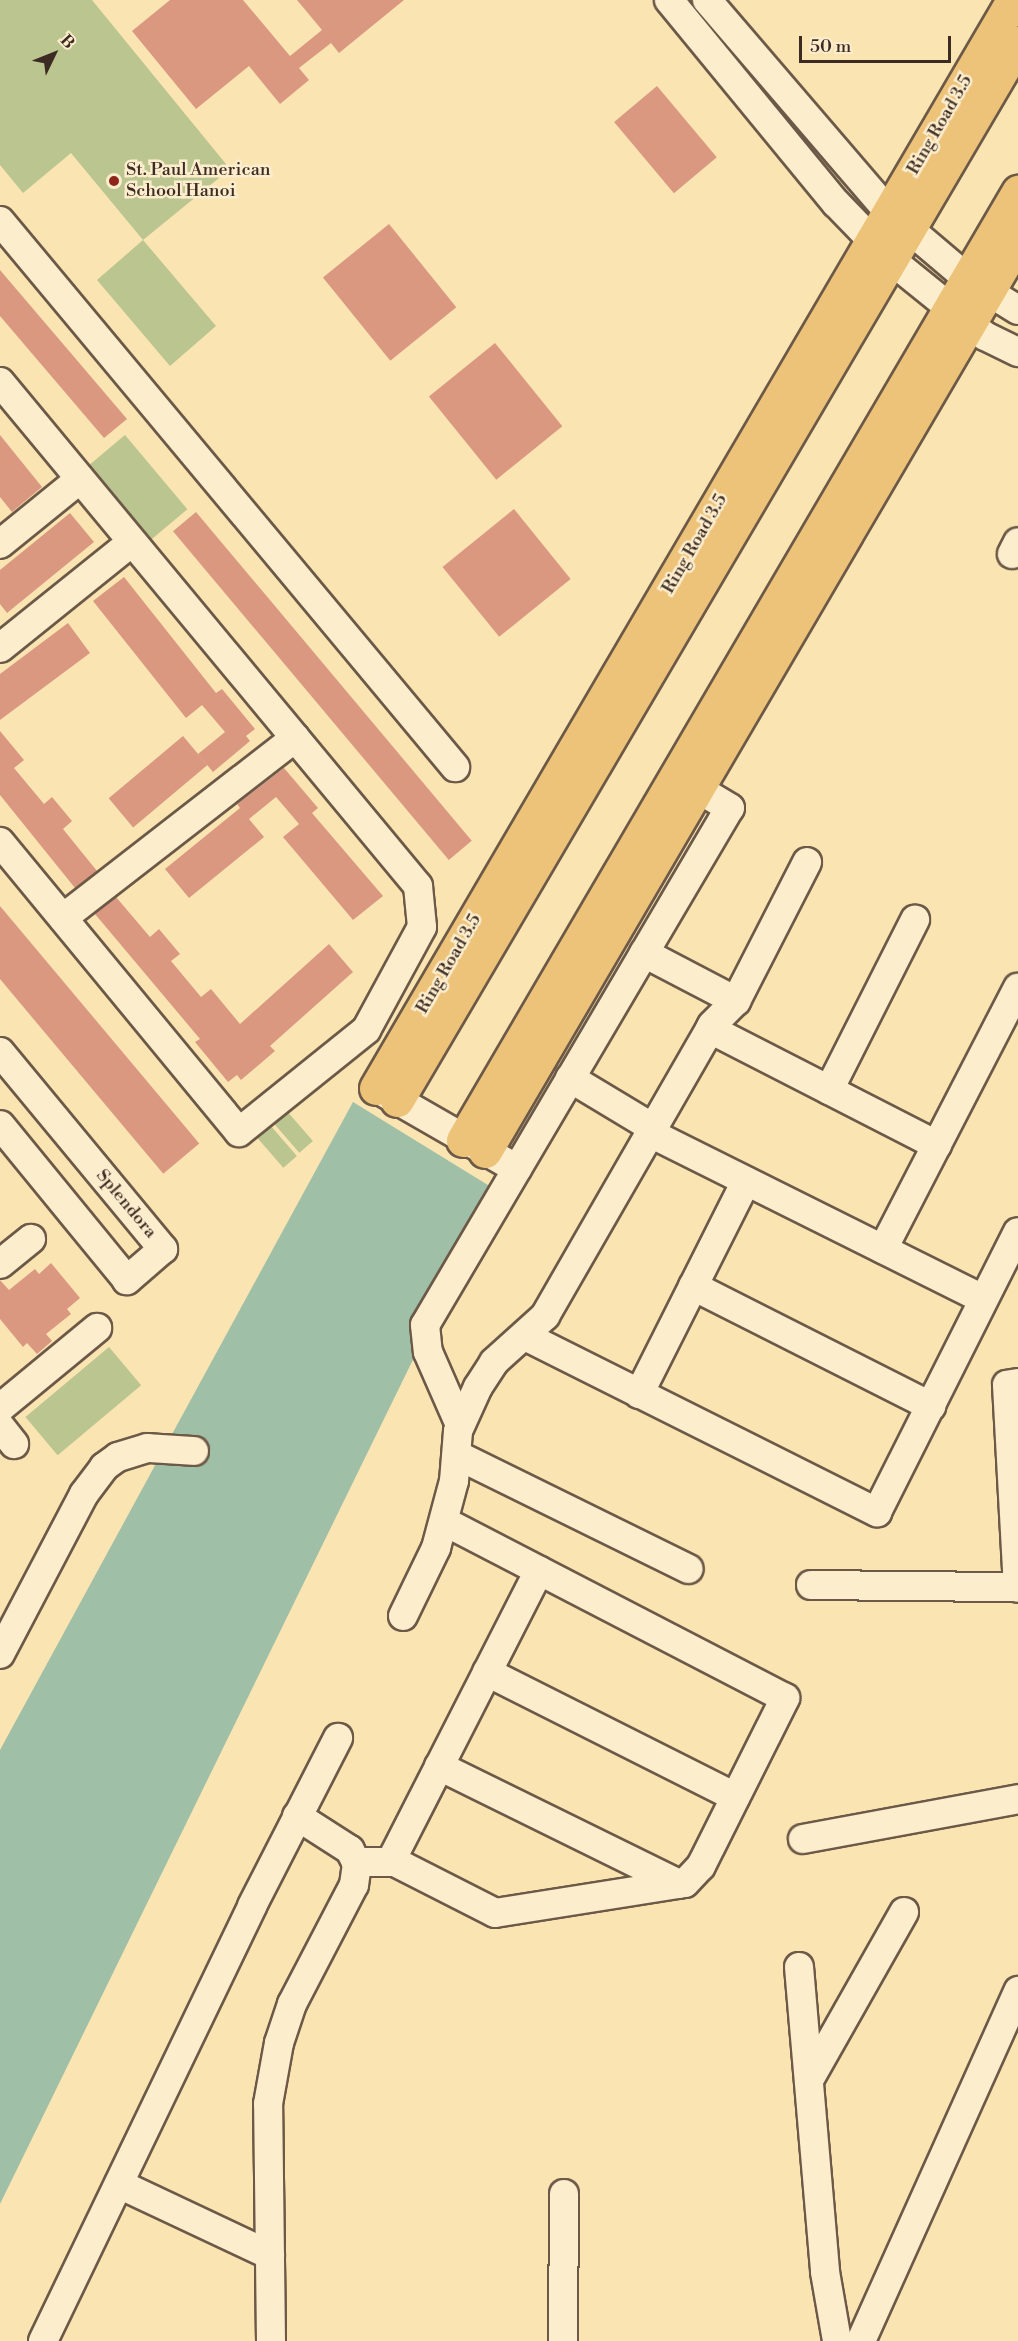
<!DOCTYPE html>
<html>
<head>
<meta charset="utf-8">
<style>
	body { margin:0 }
	#map { position:relative; width:1018px; height:2341px; overflow:hidden; background:#fae4b2; font-family:"Libre Bodoni",serif }
	div>[style] { position:absolute }
	.green>* { inset:0; background:#bac58f; transform-origin:0 0 }
	.water>* { inset:0; background:#9fbfa7 }
	.building>* { inset:0; background:#da9881; transform-origin:0 0 }
	.roads { filter:drop-shadow(2px 0 #6c5947) drop-shadow(-2px 0 #6c5947) drop-shadow(0 2px #6c5947) drop-shadow(0 -2px #6c5947) }
	.minor>* { height:28px; margin:-14px; padding:0 14px; transform-origin:14px; border-radius:14px; background:#fcedcd }
	.major>* { height:33px; margin:-16.5px; padding:0 16.5px; transform-origin:16.5px; border-radius:16.5px; background:#edc279 }
	.dots>* { width:16px; height:16px; translate:-50% -50%; box-sizing:border-box; border:3px solid #fcedcd; border-radius:50% }
	span { translate:-50% -50%; white-space:nowrap; text-align:center; line-height:1.15; -webkit-text-stroke:5px #fcedcd; paint-order:stroke }
	.street-label { font-size:18px; color:#3c2b23 }
	.poi-label { font-size:18px; color:#3c2b23 }
	.left { translate:0 -50%; text-align:left }
	.north { position:absolute; left:24px; top:24px; width:60px; height:60px; -webkit-text-stroke:4px #fcedcd; paint-order:stroke; rotate:47deg; font-size:16px; font-weight:700; line-height:24px; text-align:center; color:#3c2b23 }
	.north::after { content:''; display:block; margin:auto; width:21px; height:27px; background:#3c2b23; clip-path:polygon(50% 0,100% 100%,50% 72%,0 100%) }
	.scale { position:absolute; left:799px; top:36px; width:152px; height:27px; box-sizing:border-box; border:3px solid #3c2b23; border-top:0; padding-left:8px; font-size:18px; line-height:21px; white-space:nowrap; color:#3c2b23; -webkit-text-stroke:4px #fcedcd; paint-order:stroke }
</style>
</head>
<body>
<div id="map">
	<div class="green">
		<div style="clip-path:polygon(0 0,92px 0,230px 169px,143px 240px,216px 326px,170px 366px,97px 280px,143px 240px,71px 153px,23px 193px,0 165px)"></div>
		<div style="left:125px;top:435px;width:97px;height:51px;rotate:50deg"></div>
		<div style="left:286px;top:1110px;width:41px;height:18px;rotate:49deg"></div>
		<div style="left:270px;top:1125px;width:41px;height:18px;rotate:49deg"></div>
		<div style="left:109px;top:1347px;width:50px;height:109px;rotate:50deg"></div>
	</div>
	<div class="water">
		<div style="clip-path:polygon(353px 1102px,496px 1190px,0 2204px,0 1750px)"></div>
	</div>
	<div class="building">
		<div style="clip-path:polygon(170px 0,243px 0,290px 56px,322px 30px,297px 0,404px 0,339px 53px,331px 43px,299px 68px,309px 80px,280px 104px,249px 66px,196px 109px,132px 31px)"></div>
		<div style="left:657px;top:86px;width:93px;height:56px;rotate:50deg"></div>
		<div style="left:389px;top:224px;width:107px;height:85px;rotate:51deg"></div>
		<div style="clip-path:polygon(0 270px,127px 419px,104px 438px,0 316px)"></div>
		<div style="left:495px;top:343px;width:107px;height:85px;rotate:51deg"></div>
		<div style="clip-path:polygon(0 435px,42px 487px,12px 512px,0 497px)"></div>
		<div style="left:514px;top:509px;width:90px;height:92px;rotate:51deg"></div>
		<div style="left:196px;top:512px;width:429px;height:30px;rotate:50deg"></div>
		<div style="clip-path:polygon(70px 513px,94px 542px,7px 613px,0 604px,0 570px)"></div>
		<div style="clip-path:polygon(124px 577px,216px 693px,222px 689px,255px 729px,246px 736px,250px 741px,213px 772px,198px 754px,225px 732px,202px 705px,186px 718px,93px 601px)"></div>
		<div style="clip-path:polygon(68px 623px,90px 653px,0 720px,0 674px)"></div>
		<div style="clip-path:polygon(0 731px,24px 760px,14px 768px,44px 804px,52px 797px,72px 821px,63px 829px,97px 871px,75px 888px,0 795px)"></div>
		<div style="left:183px;top:736px;width:38px;height:97px;rotate:50deg"></div>
		<div style="clip-path:polygon(284px 768px,318px 808px,312px 813px,383px 896px,353px 920px,283px 837px,299px 824px,276px 797px,249px 819px,264px 837px,189px 898px,165px 869px,240px 808px,237px 804px)"></div>
		<div style="clip-path:polygon(116px 897px,150px 937px,159px 929px,180px 954px,171px 961px,201px 997px,211px 989px,240px 1024px,329px 944px,353px 972px,270px 1046px,275px 1051px,241px 1080px,237px 1075px,228px 1082px,195px 1042px,200px 1039px,95px 914px)"></div>
		<div style="left:0;top:906px;width:310px;height:47px;rotate:50deg"></div>
		<div style="clip-path:polygon(51px 1263px,80px 1298px,67px 1309px,71px 1314px,46px 1334px,52px 1341px,37px 1354px,27px 1343px,23px 1347px,0 1319px,0 1280px,9px 1290px,35px 1269px,39px 1274px)"></div>
	</div>
	<div class="roads">
		<div class="minor">
			<div style="left:669px;top:0;width:263px;rotate:50.6deg"></div>
			<div style="left:836px;top:203px;width:79px;rotate:46deg"></div>
			<div style="left:891px;top:260px;width:121px;rotate:39deg"></div>
			<div style="left:985px;top:336px;width:37px;rotate:26deg"></div>
			<div style="left:707px;top:0;width:279px;rotate:49.4deg"></div>
			<div style="left:889px;top:212px;width:104px;rotate:40.3deg"></div>
			<div style="left:968px;top:279px;width:59px;rotate:31.8deg"></div>
			<div style="left:0;top:221px;width:711px;rotate:50.19deg"></div>
			<div style="left:0;top:382px;width:655px;rotate:50.33deg"></div>
			<div style="left:418px;top:886px;width:41px;rotate:84.4deg"></div>
			<div style="left:422px;top:927px;width:117px;rotate:118.5deg"></div>
			<div style="left:366px;top:1030px;width:163px;rotate:141.2deg"></div>
			<div style="left:239px;top:1132px;width:376px;rotate:-129.5deg"></div>
			<div style="left:0;top:544px;width:103px;rotate:-39.1deg"></div>
			<div style="left:1012px;top:554px;width:13px;rotate:-63deg"></div>
			<div style="left:0;top:648px;width:169px;rotate:-38.8deg"></div>
			<div style="left:63px;top:918px;width:294px;rotate:-37.8deg"></div>
			<div style="left:644px;top:953px;width:104px;rotate:27.6deg"></div>
			<div style="left:710px;top:1029px;width:255px;rotate:27.1deg"></div>
			<div style="left:0;top:1052px;width:256px;rotate:50.4deg"></div>
			<div style="left:163px;top:1249px;width:48px;rotate:139.3deg"></div>
			<div style="left:127px;top:1280px;width:200px;rotate:-129.3deg"></div>
			<div style="left:570px;top:1078px;width:97px;rotate:31.1deg"></div>
			<div style="left:378px;top:1089px;width:160px;rotate:29.9deg"></div>
			<div style="left:517px;top:1169px;width:181px;rotate:120.5deg"></div>
			<div style="left:425px;top:1325px;width:27px;rotate:84deg"></div>
			<div style="left:428px;top:1352px;width:80px;rotate:66.3deg"></div>
			<div style="left:829px;top:1090px;width:191px;rotate:-63.2deg"></div>
			<div style="left:650px;top:1133px;width:372px;rotate:26.5deg"></div>
			<div style="left:517px;top:1169px;width:419px;rotate:-59.5deg"></div>
			<div style="left:730px;top:808px;width:39px;rotate:-149deg"></div>
			<div style="left:883px;top:1249px;width:294px;rotate:-62.7deg"></div>
			<div style="left:0;top:1264px;width:40px;rotate:-39deg"></div>
			<div style="left:693px;top:1286px;width:267px;rotate:26.8deg"></div>
			<div style="left:525px;top:1336px;width:394px;rotate:26.6deg"></div>
			<div style="left:877px;top:1512px;width:313px;rotate:-63.3deg"></div>
			<div style="left:1018px;top:1383px;width:11px;rotate:170deg"></div>
			<div style="left:1007px;top:1385px;width:203px;rotate:86.9deg"></div>
			<div style="left:639px;top:1394px;width:238px;rotate:-63.3deg"></div>
			<div style="left:0;top:1408px;width:126px;rotate:-39.5deg"></div>
			<div style="left:0;top:1426px;width:23px;rotate:52deg"></div>
			<div style="left:457px;top:1455px;width:258px;rotate:26.2deg"></div>
			<div style="left:811px;top:1585px;width:207px;rotate:0.6deg"></div>
			<div style="left:403px;top:1616px;width:76px;rotate:-64.1deg"></div>
			<div style="left:436px;top:1548px;width:69px;rotate:-75deg"></div>
			<div style="left:454px;top:1481px;width:50px;rotate:-85.4deg"></div>
			<div style="left:458px;top:1431px;width:48px;rotate:-65.6deg"></div>
			<div style="left:478px;top:1387px;width:30px;rotate:-57deg"></div>
			<div style="left:494px;top:1362px;width:69px;rotate:-42deg"></div>
			<div style="left:545px;top:1316px;width:336px;rotate:-60.1deg"></div>
			<div style="left:712px;top:1025px;width:34px;rotate:-45deg"></div>
			<div style="left:736px;top:1001px;width:156px;rotate:-62.9deg"></div>
			<div style="left:0;top:1654px;width:181px;rotate:-62.3deg"></div>
			<div style="left:84px;top:1494px;width:34px;rotate:-53deg"></div>
			<div style="left:104px;top:1467px;width:17px;rotate:-36deg"></div>
			<div style="left:118px;top:1457px;width:31px;rotate:-17deg"></div>
			<div style="left:148px;top:1448px;width:46px;rotate:3.7deg"></div>
			<div style="left:487px;top:1672px;width:278px;rotate:26.7deg"></div>
			<div style="left:439px;top:1766px;width:267px;rotate:26.2deg"></div>
			<div style="left:803px;top:1839px;width:219px;rotate:-10.5deg"></div>
			<div style="left:391px;top:1861px;width:326px;rotate:-63deg"></div>
			<div style="left:356px;top:1862px;width:39px"></div>
			<div style="left:395px;top:1862px;width:112px;rotate:27deg"></div>
			<div style="left:495px;top:1913px;width:192px;rotate:-9deg"></div>
			<div style="left:685px;top:1883px;width:23px;rotate:-47deg"></div>
			<div style="left:701px;top:1866px;width:188px;rotate:-63.4deg"></div>
			<div style="left:785px;top:1698px;width:372px;rotate:-152.6deg"></div>
			<div style="left:799px;top:1967px;width:306px;rotate:85.1deg"></div>
			<div style="left:825px;top:2272px;width:70px;rotate:80.1deg"></div>
			<div style="left:809px;top:2080px;width:193px;rotate:-60.5deg"></div>
			<div style="left:119px;top:2184px;width:167px;rotate:25.2deg"></div>
			<div style="left:43px;top:2341px;width:483px;rotate:-64.3deg"></div>
			<div style="left:252px;top:1906px;width:189px;rotate:-62.9deg"></div>
			<div style="left:271px;top:2341px;width:237px;rotate:-90.7deg"></div>
			<div style="left:268px;top:2104px;width:62px;rotate:-79.8deg"></div>
			<div style="left:279px;top:2043px;width:41px;rotate:-71.6deg"></div>
			<div style="left:292px;top:2004px;width:134px;rotate:-62.5deg"></div>
			<div style="left:354px;top:1885px;width:21px;rotate:-82deg"></div>
			<div style="left:357px;top:1864px;width:16px;rotate:-117deg"></div>
			<div style="left:350px;top:1850px;width:63px;rotate:-147.3deg"></div>
			<div style="left:563px;top:2341px;width:147px;rotate:-89.6deg"></div>
			<div style="left:861px;top:2341px;width:384px;rotate:-65.8deg"></div>
		</div>
		<div class="major">
			<div style="left:376px;top:1088px;width:1261px;rotate:-59.65deg"></div>
			<div style="left:397px;top:1100px;width:1226px;rotate:-59.57deg"></div>
			<div style="left:463px;top:1140px;width:1099px;rotate:-59.65deg"></div>
			<div style="left:485px;top:1151px;width:1055px;rotate:-59.67deg"></div>
		</div>
	</div>
	<div class="dots">
		<div style="left:114px;top:181px;background:#8f2418"></div>
	</div>
	<div class="street-label">
		<span style="left:940px;top:125px;rotate:-60deg">Ring Road 3.5</span>
		<span style="left:695px;top:544px;rotate:-60deg">Ring Road 3.5</span>
		<span style="left:449px;top:964px;rotate:-60deg">Ring Road 3.5</span>
		<span style="left:126px;top:1204px;rotate:50deg">Splendora</span>
	</div>
	<div class="poi-label">
		<span class="left" style="left:126px;top:181px">St. Paul American<br>School Hanoi</span>
	</div>
	<div class="north">B</div>
	<div class="scale">50 m</div>
</div>
</body>
</html>
